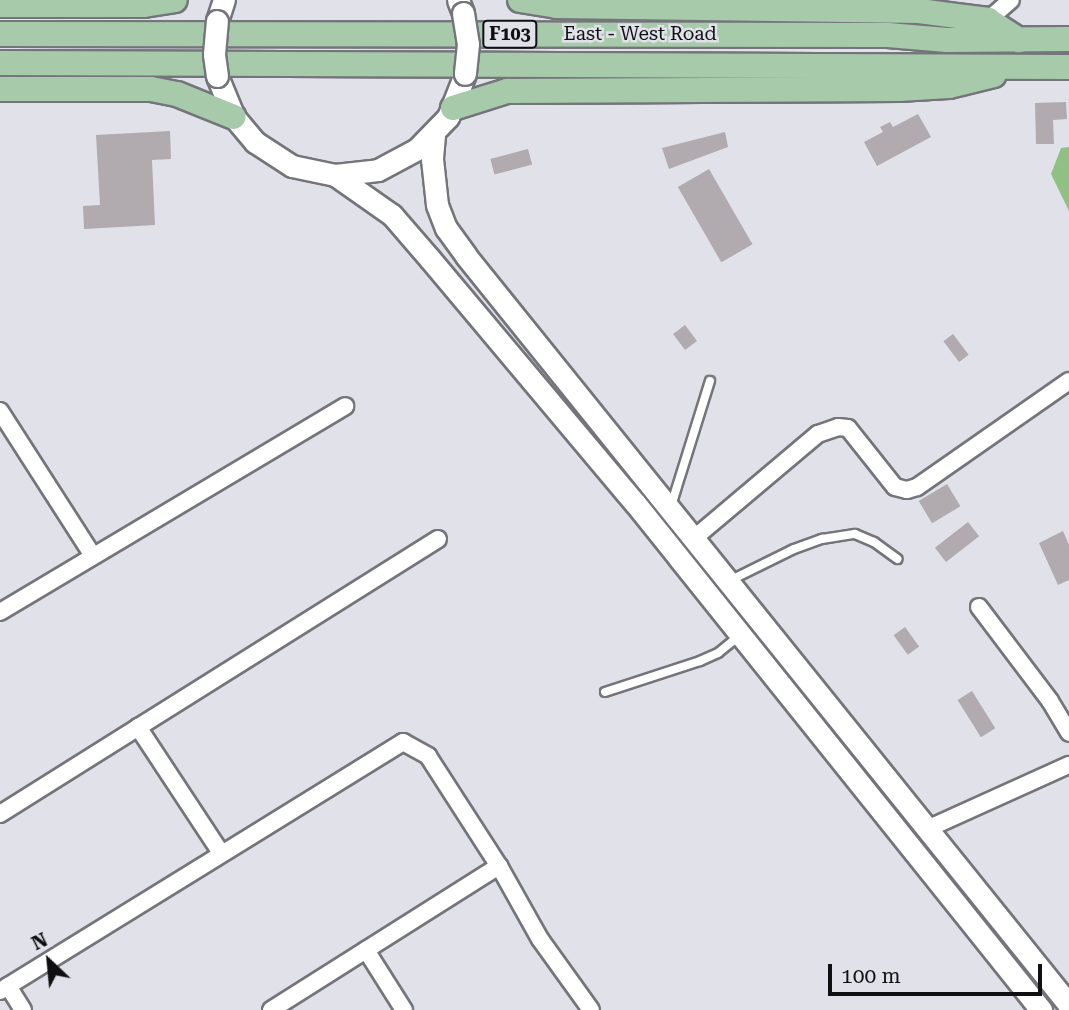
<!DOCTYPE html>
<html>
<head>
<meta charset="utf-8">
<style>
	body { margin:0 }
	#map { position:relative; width:1069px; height:1010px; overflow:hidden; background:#e1e2e9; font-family:"Roboto Serif",serif }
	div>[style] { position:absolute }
	.green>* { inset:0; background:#90c084 }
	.building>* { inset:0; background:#b1aaae; transform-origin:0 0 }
	.roads { filter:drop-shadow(2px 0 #74757b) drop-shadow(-2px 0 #74757b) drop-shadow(0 2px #74757b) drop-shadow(0 -2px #74757b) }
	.service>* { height:8px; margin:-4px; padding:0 4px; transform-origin:4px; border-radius:4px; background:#fff }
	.minor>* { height:16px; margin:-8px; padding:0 8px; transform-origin:8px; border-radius:8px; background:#fff }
	.secondary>* { height:21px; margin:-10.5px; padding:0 10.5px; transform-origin:10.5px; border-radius:10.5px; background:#fff }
	.primary>* { height:24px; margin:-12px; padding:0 12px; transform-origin:12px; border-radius:12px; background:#a7caaa }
	.bridges { filter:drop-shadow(2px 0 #74757b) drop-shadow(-2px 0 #74757b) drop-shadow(0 2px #74757b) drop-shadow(0 -2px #74757b) }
	.secondary-bridge>* { height:21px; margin:-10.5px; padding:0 10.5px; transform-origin:10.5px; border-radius:10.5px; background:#fff }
	span { translate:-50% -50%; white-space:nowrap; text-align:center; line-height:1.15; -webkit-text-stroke:5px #e1e2e9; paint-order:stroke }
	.shield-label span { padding:2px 5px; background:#e1e2e9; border:2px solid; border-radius:5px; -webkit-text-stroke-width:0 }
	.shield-label { font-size:18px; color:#101012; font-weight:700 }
	.street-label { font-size:19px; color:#101012 }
	.north { position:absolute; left:14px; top:926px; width:70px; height:70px; -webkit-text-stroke:5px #e1e2e9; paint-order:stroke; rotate:334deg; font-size:19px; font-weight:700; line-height:28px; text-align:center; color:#101012 }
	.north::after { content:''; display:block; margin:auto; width:24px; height:32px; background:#101012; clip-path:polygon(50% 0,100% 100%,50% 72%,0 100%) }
	.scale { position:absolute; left:828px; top:964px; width:214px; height:32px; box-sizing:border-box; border:4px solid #101012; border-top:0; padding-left:9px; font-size:21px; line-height:24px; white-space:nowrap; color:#101012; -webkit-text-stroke:5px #e1e2e9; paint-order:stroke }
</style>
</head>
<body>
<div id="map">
	<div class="green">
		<div style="clip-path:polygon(1069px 147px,1069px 211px,1051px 174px,1061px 148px)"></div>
	</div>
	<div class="building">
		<div style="clip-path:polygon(1066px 102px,1067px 119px,1053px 120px,1054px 144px,1036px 144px,1035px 103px)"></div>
		<div style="clip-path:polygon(918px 114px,931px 137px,877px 166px,864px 142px,883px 132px,880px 127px,890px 122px,893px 127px)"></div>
		<div style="clip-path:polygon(170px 131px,171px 159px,152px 160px,155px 225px,84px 229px,83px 206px,100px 205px,96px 135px)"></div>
		<div style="clip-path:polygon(725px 132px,728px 147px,669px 169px,662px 148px)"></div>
		<div style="left:528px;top:149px;width:16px;height:39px;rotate:75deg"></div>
		<div style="left:709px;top:169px;width:87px;height:36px;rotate:60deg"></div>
		<div style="left:685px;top:325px;width:20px;height:15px;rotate:53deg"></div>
		<div style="left:953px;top:334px;width:26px;height:12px;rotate:53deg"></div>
		<div style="left:947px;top:484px;width:26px;height:33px;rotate:59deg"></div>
		<div style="left:968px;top:522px;width:18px;height:42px;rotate:52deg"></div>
		<div style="clip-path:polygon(1063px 531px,1069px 545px,1069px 580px,1058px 585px,1039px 543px)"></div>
		<div style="left:905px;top:627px;width:24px;height:14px;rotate:54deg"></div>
		<div style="left:972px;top:691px;width:44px;height:17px;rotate:58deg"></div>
	</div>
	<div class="roads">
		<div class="service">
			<div style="left:671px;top:506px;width:131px;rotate:-72.7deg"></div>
			<div style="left:729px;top:581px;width:72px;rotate:-26.2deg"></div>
			<div style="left:794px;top:549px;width:30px;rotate:-20deg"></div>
			<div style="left:822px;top:539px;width:33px;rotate:-9deg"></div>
			<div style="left:855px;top:534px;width:21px;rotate:23deg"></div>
			<div style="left:874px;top:542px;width:29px;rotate:36deg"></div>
			<div style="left:605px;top:692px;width:100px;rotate:-18.1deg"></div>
			<div style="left:700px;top:661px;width:20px;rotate:-24deg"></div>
			<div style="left:718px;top:653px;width:28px;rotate:-39deg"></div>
		</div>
		<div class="minor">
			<div style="left:988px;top:20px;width:30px;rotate:-41deg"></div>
			<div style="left:0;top:411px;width:172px;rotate:57.3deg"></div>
			<div style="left:692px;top:540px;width:165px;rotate:-40.1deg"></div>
			<div style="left:818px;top:434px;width:21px;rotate:-19deg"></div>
			<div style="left:838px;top:427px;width:10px;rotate:6deg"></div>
			<div style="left:848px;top:428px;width:75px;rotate:51.5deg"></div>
			<div style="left:895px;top:487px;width:12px;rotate:14deg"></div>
			<div style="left:907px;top:490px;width:10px;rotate:-17deg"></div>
			<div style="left:917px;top:487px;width:185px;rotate:-34.9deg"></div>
			<div style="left:979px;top:607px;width:118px;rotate:52.9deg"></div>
			<div style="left:1050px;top:701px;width:37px;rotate:59deg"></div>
			<div style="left:0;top:612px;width:402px;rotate:-30.8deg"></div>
			<div style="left:138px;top:727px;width:151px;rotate:56.6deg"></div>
			<div style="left:0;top:814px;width:517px;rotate:-32.12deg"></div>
			<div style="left:927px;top:829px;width:156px;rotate:-24.3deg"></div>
			<div style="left:366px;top:950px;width:71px;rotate:57.7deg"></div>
			<div style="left:8px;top:986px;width:28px;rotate:58deg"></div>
			<div style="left:0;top:991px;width:474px;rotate:-31.7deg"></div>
			<div style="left:403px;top:742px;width:29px;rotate:29deg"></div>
			<div style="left:428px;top:756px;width:131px;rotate:57.2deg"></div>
			<div style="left:499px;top:866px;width:84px;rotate:60.7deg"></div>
			<div style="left:540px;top:939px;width:87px;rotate:54.3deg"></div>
			<div style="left:271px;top:1010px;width:270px;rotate:-32.3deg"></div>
		</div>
		<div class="secondary">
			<div style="left:458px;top:0;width:14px;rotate:69deg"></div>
			<div style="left:217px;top:21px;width:22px;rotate:-72deg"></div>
			<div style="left:217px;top:76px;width:44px;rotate:67.5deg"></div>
			<div style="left:234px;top:117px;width:33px;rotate:50deg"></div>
			<div style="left:255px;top:142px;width:44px;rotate:33deg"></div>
			<div style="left:292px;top:166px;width:44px;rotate:11.8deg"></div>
			<div style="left:335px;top:175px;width:43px;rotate:-6.6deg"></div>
			<div style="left:378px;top:170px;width:44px;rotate:-28.3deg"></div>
			<div style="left:417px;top:149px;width:45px;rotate:-45.9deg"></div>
			<div style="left:448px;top:117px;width:46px;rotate:-68.4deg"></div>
			<div style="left:434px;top:135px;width:24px;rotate:95deg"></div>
			<div style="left:432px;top:159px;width:46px;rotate:83.8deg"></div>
			<div style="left:437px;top:205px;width:25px;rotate:69deg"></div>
			<div style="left:446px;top:228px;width:34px;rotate:54deg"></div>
			<div style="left:466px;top:256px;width:962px;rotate:51.16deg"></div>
			<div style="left:335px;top:175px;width:70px;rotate:35.1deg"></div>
			<div style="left:392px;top:215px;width:58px;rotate:49.2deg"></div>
			<div style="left:430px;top:259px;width:319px;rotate:50deg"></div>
			<div style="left:635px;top:503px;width:650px;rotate:51.31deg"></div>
		</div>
		<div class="primary">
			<div style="left:520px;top:0;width:36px;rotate:9deg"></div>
			<div style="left:556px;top:6px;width:363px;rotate:0.8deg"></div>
			<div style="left:919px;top:11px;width:70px;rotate:7.4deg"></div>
			<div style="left:988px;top:20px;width:37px;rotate:33deg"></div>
			<div style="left:0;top:5px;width:144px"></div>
			<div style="left:144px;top:5px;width:31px;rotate:-9deg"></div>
			<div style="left:0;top:34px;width:888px;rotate:0.06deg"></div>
			<div style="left:888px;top:35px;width:59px;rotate:4.8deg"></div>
			<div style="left:947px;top:40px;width:122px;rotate:-0.5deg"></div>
			<div style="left:0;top:63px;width:1069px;rotate:0.21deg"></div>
			<div style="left:0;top:89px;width:151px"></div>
			<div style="left:151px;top:89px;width:26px;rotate:11deg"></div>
			<div style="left:177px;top:94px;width:61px;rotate:22deg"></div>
			<div style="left:453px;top:108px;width:57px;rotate:-17.5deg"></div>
			<div style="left:507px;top:91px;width:392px;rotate:-0.3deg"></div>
			<div style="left:899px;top:89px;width:50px;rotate:-3.4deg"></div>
			<div style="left:949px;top:86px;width:46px;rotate:-13.7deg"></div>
		</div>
	</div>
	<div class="bridges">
		<div class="secondary-bridge">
			<div style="left:463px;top:13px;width:31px;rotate:81deg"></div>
			<div style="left:468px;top:44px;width:30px;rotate:96deg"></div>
			<div style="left:217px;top:76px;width:22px;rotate:-98deg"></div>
			<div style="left:214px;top:54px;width:33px;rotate:-85deg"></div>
		</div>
	</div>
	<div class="shield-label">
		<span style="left:510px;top:34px">F103</span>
	</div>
	<div class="street-label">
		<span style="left:640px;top:34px">East - West Road</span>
	</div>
	<div class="north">N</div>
	<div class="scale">100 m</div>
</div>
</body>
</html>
